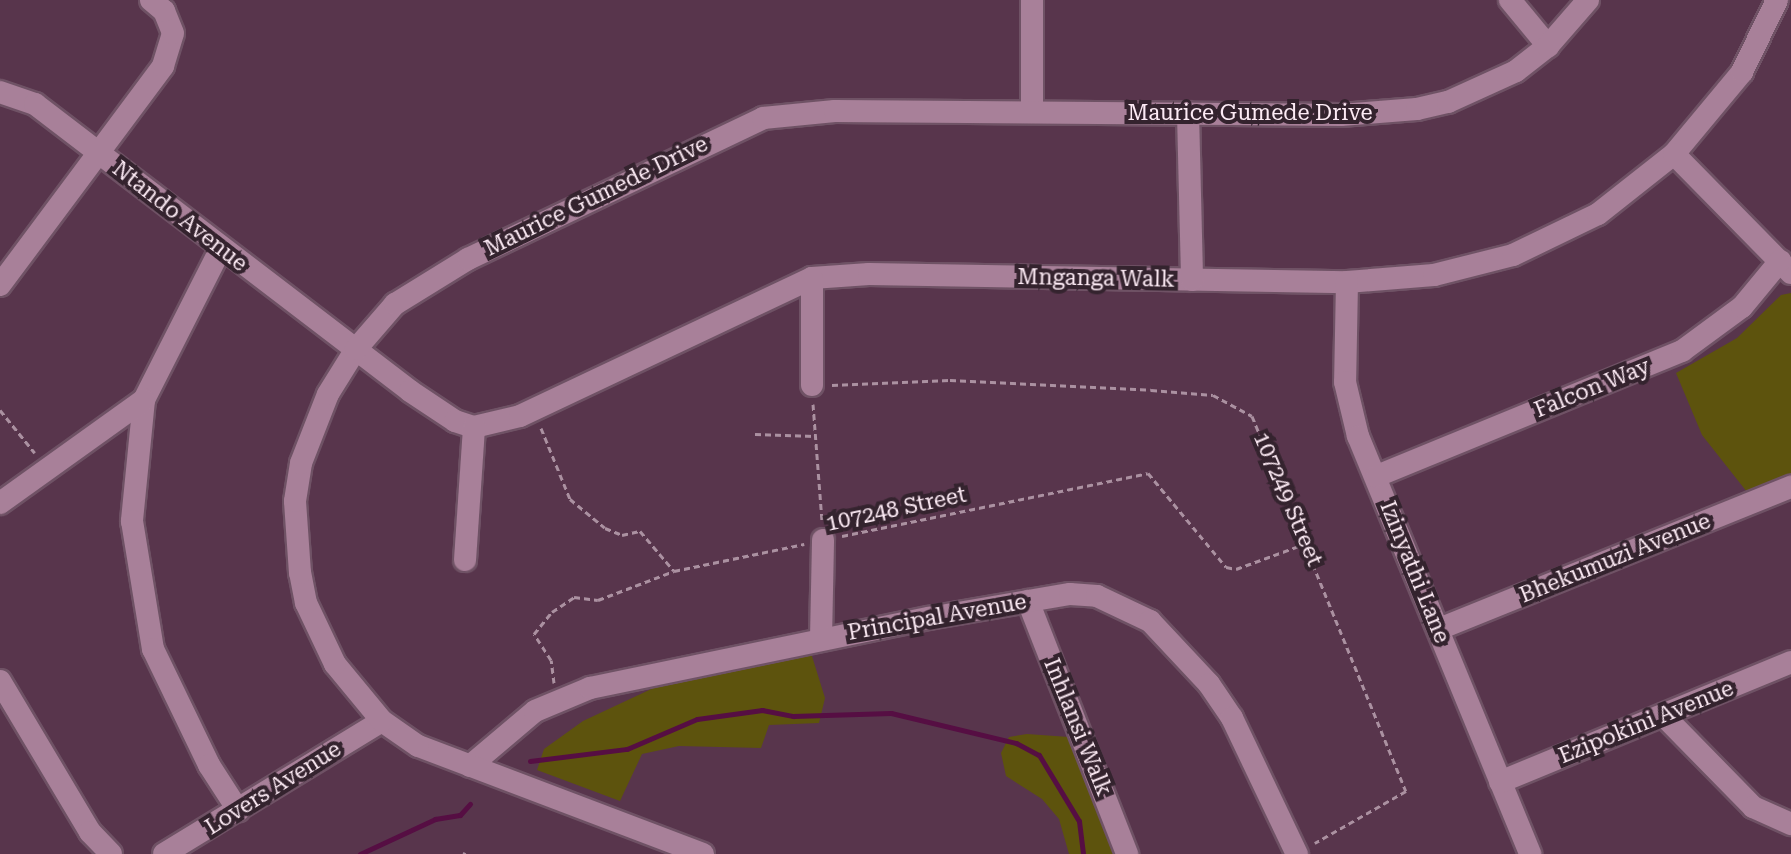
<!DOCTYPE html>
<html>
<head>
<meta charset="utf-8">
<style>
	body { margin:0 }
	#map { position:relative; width:1791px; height:854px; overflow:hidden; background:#58354c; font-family:"Roboto Serif",serif }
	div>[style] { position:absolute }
	.green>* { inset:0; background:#5d530d }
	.stream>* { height:5px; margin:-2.5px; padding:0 2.5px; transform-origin:2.5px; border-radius:2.5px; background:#560e43 }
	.path>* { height:3px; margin-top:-1.5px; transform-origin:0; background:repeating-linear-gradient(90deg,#ab91a1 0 6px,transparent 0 10px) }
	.roads { filter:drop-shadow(2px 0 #6f5265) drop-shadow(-2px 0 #6f5265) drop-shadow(0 2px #6f5265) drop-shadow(0 -2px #6f5265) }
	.minor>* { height:22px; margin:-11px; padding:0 11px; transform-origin:11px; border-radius:11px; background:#a88099 }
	span { translate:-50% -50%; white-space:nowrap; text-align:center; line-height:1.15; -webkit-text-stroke:8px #34232e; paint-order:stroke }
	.street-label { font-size:22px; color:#fdebf5 }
</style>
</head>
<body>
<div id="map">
	<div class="green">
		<div style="clip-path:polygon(1791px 293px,1791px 476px,1747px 492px,1702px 435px,1676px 373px,1737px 338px,1781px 295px)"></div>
		<div style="clip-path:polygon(811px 653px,825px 698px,819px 723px,769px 725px,761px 748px,679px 746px,642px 754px,620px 801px,537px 770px,544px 749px,583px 721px,662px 684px)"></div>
		<div style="clip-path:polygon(1027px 734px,1069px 737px,1117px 854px,1069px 854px,1059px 819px,1042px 799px,1006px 776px,1001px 753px,1009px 737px)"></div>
	</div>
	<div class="stream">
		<div style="left:530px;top:761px;width:98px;rotate:-7.1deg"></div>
		<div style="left:627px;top:749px;width:76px;rotate:-23.2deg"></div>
		<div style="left:697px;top:719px;width:66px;rotate:-7.9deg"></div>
		<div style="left:762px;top:710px;width:32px;rotate:11deg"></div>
		<div style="left:793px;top:716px;width:98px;rotate:-1.8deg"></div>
		<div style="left:891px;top:713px;width:129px;rotate:13.5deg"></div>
		<div style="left:1016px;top:743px;width:26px;rotate:28deg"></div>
		<div style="left:1039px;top:755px;width:77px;rotate:58.8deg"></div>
		<div style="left:1079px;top:821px;width:33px;rotate:83deg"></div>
		<div style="left:360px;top:854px;width:83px;rotate:-25deg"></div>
		<div style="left:435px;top:819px;width:25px;rotate:-9deg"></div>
		<div style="left:460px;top:815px;width:15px;rotate:-48deg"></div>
	</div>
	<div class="path">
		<div style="left:832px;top:385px;width:118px;rotate:-2.4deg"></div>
		<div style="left:950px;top:380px;width:201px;rotate:2.8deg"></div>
		<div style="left:1151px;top:390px;width:62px;rotate:4.6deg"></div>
		<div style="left:1213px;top:395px;width:44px;rotate:28.3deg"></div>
		<div style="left:1252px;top:416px;width:405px;rotate:67.7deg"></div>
		<div style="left:1406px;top:791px;width:105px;rotate:150.3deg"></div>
		<div style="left:813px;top:404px;width:116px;rotate:85.6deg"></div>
		<div style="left:0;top:410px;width:55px;rotate:50.9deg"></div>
		<div style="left:541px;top:428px;width:77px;rotate:67.8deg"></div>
		<div style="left:570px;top:499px;width:45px;rotate:39.6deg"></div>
		<div style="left:605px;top:528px;width:18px;rotate:22deg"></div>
		<div style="left:622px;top:535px;width:18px;rotate:-13deg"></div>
		<div style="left:640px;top:531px;width:52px;rotate:49.6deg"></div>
		<div style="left:755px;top:434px;width:60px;rotate:1.9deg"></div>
		<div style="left:842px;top:536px;width:312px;rotate:-11.6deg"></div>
		<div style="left:1148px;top:473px;width:122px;rotate:50.3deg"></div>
		<div style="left:1226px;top:567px;width:10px;rotate:11deg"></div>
		<div style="left:1236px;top:569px;width:76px;rotate:-20.1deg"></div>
		<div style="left:554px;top:683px;width:23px;rotate:-97deg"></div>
		<div style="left:551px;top:660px;width:31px;rotate:-123deg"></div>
		<div style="left:534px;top:634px;width:28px;rotate:-51deg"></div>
		<div style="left:552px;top:612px;width:27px;rotate:-34deg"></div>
		<div style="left:574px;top:597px;width:24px;rotate:7deg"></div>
		<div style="left:598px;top:600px;width:81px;rotate:-20.9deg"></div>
		<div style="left:674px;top:571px;width:133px;rotate:-11.7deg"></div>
		<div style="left:464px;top:854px;width:2px;rotate:-63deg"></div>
	</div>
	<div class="roads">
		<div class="minor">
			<div style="left:1510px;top:0;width:60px;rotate:50.4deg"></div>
			<div style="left:0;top:92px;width:37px;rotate:19deg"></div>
			<div style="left:35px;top:104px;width:472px;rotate:37.4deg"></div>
			<div style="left:410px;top:391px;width:54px;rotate:33.7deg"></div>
			<div style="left:455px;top:421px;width:20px;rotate:18deg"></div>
			<div style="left:474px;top:427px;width:47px;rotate:-13.4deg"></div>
			<div style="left:520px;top:416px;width:323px;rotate:-25.3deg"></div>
			<div style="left:812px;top:278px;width:57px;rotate:-4deg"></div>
			<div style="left:869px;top:274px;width:478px;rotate:1deg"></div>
			<div style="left:1347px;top:282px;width:87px;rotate:-4.6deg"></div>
			<div style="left:1434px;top:275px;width:81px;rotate:-14.2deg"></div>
			<div style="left:1513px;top:255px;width:94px;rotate:-25.8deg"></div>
			<div style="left:1598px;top:214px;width:97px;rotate:-38.3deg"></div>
			<div style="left:1674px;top:154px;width:107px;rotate:-50.3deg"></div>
			<div style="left:1742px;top:72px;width:80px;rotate:-64.1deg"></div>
			<div style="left:1032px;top:112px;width:112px;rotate:-90deg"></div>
			<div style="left:1188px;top:113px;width:167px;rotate:88.6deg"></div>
			<div style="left:1674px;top:154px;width:167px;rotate:45.5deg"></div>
			<div style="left:221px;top:248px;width:170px;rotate:116.9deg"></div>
			<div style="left:144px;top:400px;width:122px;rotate:95.7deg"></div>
			<div style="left:132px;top:521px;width:130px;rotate:80.7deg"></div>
			<div style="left:153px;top:649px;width:129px;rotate:64.2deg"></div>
			<div style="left:209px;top:765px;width:54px;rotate:57.2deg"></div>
			<div style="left:1347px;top:282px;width:100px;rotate:91.1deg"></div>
			<div style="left:1345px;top:382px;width:56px;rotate:76.5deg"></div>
			<div style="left:1358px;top:436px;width:452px;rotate:67.6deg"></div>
			<div style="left:0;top:285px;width:273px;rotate:-53.3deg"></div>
			<div style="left:163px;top:66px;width:34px;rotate:-73deg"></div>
			<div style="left:173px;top:33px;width:24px;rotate:-112deg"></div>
			<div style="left:164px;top:11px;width:17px;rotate:-140deg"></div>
			<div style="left:812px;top:385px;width:107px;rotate:-90deg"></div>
			<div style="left:1377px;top:476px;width:330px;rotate:-22.3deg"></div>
			<div style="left:1682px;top:351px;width:74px;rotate:-36.3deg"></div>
			<div style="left:1742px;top:307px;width:60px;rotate:-50.4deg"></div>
			<div style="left:0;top:503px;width:177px;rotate:-35.6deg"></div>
			<div style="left:465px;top:560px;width:133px;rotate:-86.1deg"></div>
			<div style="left:1028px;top:601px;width:272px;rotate:68.6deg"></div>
			<div style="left:1439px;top:629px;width:380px;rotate:-22deg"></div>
			<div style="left:821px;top:638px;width:98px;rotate:-88.8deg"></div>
			<div style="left:0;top:681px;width:176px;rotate:59.2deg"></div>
			<div style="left:90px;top:832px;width:30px;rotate:46deg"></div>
			<div style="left:1663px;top:715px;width:129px;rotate:45.6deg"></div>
			<div style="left:1753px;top:807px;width:42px;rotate:24.1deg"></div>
			<div style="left:470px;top:766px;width:85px;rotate:-40.2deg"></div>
			<div style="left:535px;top:711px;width:60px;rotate:-22.7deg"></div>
			<div style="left:590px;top:688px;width:346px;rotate:-11.7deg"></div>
			<div style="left:929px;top:618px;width:143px;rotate:-9.7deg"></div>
			<div style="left:1070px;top:594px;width:27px;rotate:4deg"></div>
			<div style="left:1097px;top:596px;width:59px;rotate:25.3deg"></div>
			<div style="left:1150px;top:621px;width:86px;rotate:46.9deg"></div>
			<div style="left:1209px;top:684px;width:41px;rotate:55.9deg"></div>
			<div style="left:1232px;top:718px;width:151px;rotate:64.5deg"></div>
			<div style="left:1500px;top:782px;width:315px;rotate:-22.4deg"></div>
			<div style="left:164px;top:854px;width:255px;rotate:-31.4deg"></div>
			<div style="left:703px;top:854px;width:305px;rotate:-159.2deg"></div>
			<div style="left:418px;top:746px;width:44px;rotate:-145.2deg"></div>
			<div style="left:382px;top:721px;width:74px;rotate:-129.5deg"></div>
			<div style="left:335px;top:664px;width:68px;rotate:-115.4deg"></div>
			<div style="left:306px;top:603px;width:31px;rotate:-101deg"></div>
			<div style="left:300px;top:573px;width:72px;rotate:-94deg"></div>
			<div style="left:295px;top:501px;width:38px;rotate:-81deg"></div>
			<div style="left:301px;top:463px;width:74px;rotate:-68.6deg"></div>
			<div style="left:328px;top:394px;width:53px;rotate:-58.1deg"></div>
			<div style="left:356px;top:349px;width:60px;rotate:-49.1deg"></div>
			<div style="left:395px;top:304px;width:86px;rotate:-31.7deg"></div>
			<div style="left:468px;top:259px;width:327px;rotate:-25.5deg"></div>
			<div style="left:763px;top:118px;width:72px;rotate:-5.6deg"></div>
			<div style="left:835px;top:111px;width:506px;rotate:0.45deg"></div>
			<div style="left:1341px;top:115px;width:76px;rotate:-4.5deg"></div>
			<div style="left:1417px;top:109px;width:32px;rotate:-13deg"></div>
			<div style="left:1448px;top:102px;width:75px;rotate:-24.5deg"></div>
			<div style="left:1516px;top:71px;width:41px;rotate:-38deg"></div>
			<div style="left:1548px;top:46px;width:61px;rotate:-49deg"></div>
		</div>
	</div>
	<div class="street-label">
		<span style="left:1250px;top:113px">Maurice Gumede Drive</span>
		<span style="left:596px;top:196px;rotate:-26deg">Maurice Gumede Drive</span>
		<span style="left:180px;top:216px;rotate:38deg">Ntando Avenue</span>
		<span style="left:1096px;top:278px;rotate:1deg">Mnganga Walk</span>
		<span style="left:1592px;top:388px;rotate:-22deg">Falcon Way</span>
		<span style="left:1288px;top:499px;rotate:67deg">107249 Street</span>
		<span style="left:896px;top:509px;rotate:-12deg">107248 Street</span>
		<span style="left:1615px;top:558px;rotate:-22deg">Bhekumuzi Avenue</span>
		<span style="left:1415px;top:572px;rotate:68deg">Izinyathi Lane</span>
		<span style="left:937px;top:617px;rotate:-10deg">Principal Avenue</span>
		<span style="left:1646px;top:722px;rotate:-22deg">Ezipokini Avenue</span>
		<span style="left:1078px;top:727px;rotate:68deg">Inhlansi Walk</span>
		<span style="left:273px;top:788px;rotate:-32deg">Lovers Avenue</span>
	</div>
</div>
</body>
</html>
